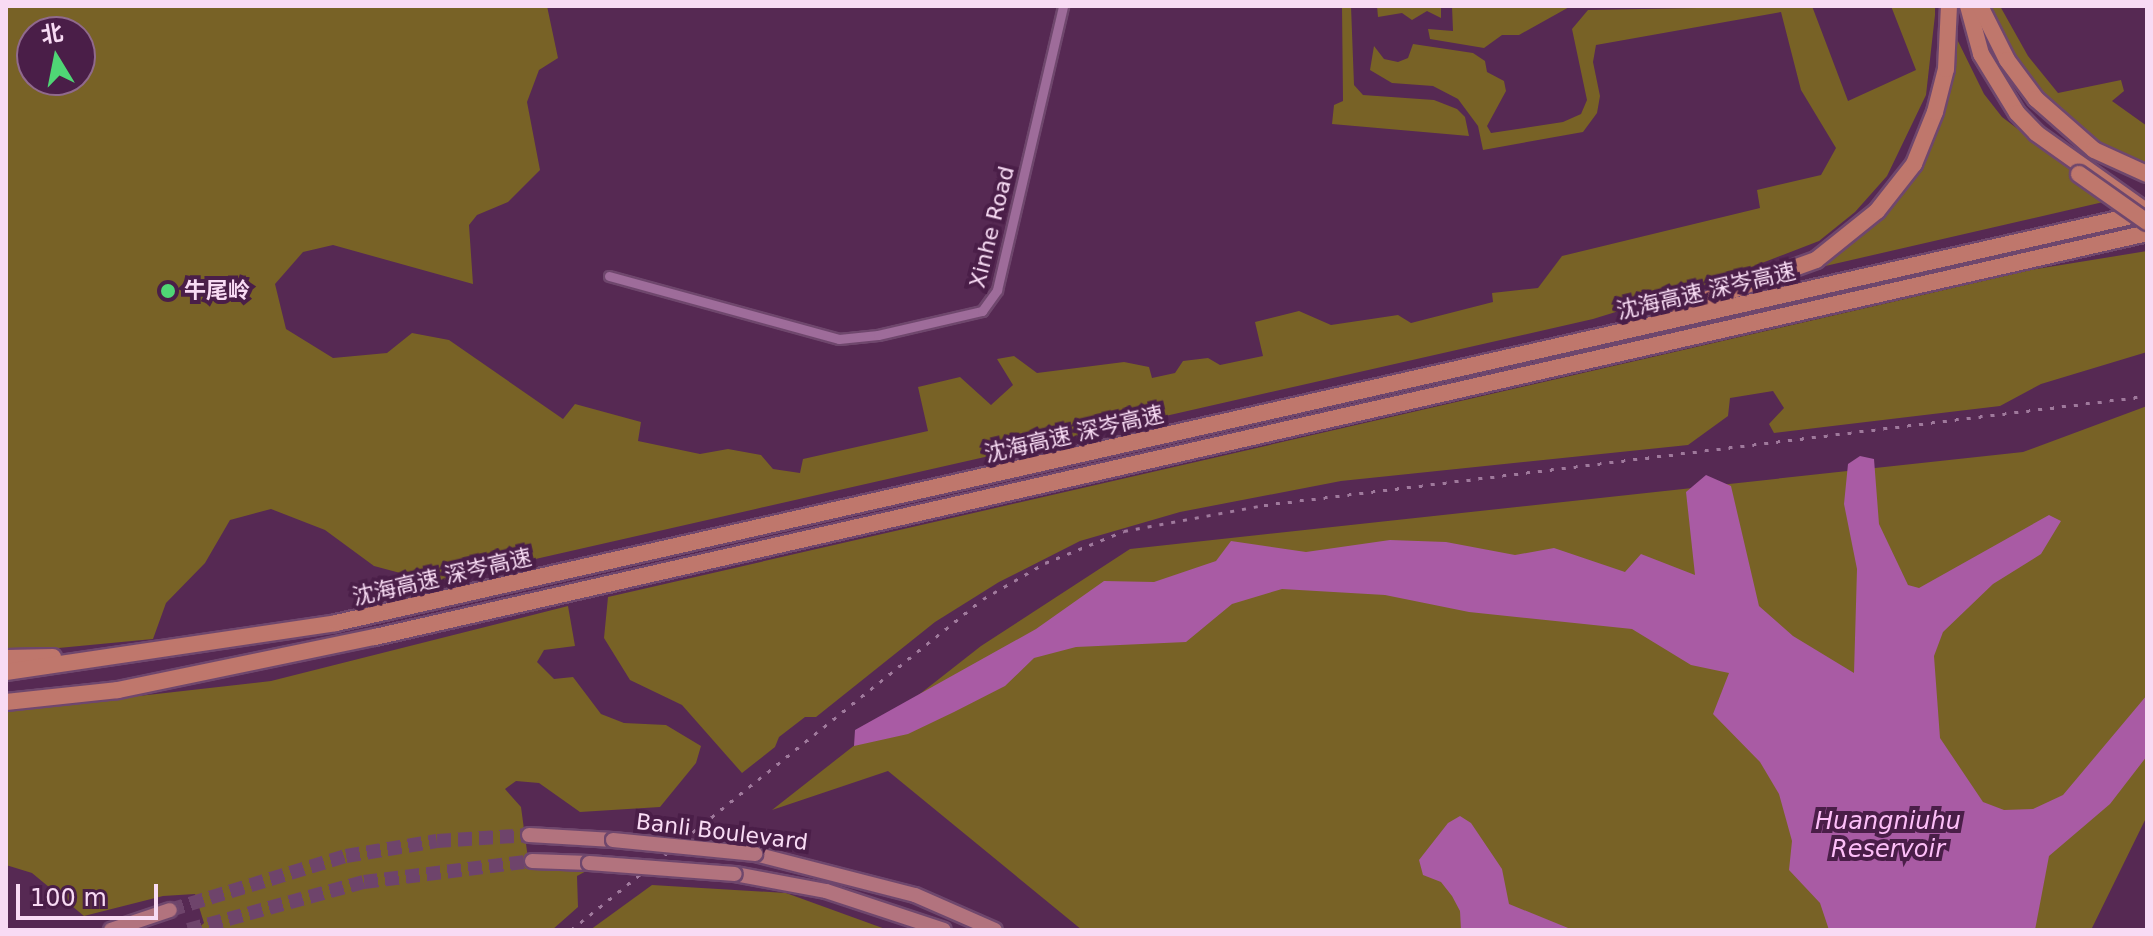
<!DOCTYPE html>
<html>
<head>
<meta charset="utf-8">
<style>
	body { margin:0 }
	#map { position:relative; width:2153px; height:936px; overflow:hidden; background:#562953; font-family:"DejaVu Sans","Noto Sans SC",sans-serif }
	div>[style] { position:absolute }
	.forest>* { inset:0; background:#786226 }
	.water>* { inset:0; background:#a95ba4 }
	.primary-tunnel>* { height:14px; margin-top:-7px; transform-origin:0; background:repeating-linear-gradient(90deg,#6e446b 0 14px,transparent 0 21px) }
	.roads { filter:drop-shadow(2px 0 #6f476d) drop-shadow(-2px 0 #6f476d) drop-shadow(0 2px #6f476d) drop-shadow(0 -2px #6f476d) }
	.minor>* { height:9px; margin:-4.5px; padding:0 4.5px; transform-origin:4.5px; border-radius:4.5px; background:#9e6c9a }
	.primary>* { height:14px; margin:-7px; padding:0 7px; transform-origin:7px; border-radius:7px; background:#b2737e }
	.motorway>* { height:16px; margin:-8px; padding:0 8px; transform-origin:8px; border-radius:8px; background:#bf776c }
	.rail>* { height:3px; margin-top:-1.5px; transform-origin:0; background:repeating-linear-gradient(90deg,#9f799c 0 4px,transparent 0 12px) }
	.bridges { filter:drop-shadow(2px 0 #6f476d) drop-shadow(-2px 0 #6f476d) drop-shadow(0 2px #6f476d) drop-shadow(0 -2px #6f476d) }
	.primary-bridge>* { height:14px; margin:-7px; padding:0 7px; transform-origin:7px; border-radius:7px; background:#b2737e }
	.motorway-bridge>* { height:16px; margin:-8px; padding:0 8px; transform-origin:8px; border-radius:8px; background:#bf776c }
	.dots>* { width:22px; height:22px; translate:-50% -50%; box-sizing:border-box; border:4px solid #4a1e48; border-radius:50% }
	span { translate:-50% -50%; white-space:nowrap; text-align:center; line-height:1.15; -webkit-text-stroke:8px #4a1e48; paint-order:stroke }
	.street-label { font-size:22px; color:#f8dbf4 }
	.poi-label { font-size:22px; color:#f8dbf4; font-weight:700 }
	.left { translate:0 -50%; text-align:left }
	.water-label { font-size:24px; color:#fdbff8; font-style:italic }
	.frame { position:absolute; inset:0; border:8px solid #f8dbf4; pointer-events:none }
	.north { position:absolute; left:16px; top:16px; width:80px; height:80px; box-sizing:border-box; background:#4a1e48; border:2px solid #906a8d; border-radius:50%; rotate:350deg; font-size:22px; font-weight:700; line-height:32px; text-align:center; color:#f8dbf4 }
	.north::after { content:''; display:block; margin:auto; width:28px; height:36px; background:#4fd675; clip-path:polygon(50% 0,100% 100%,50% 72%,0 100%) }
	.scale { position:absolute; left:16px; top:884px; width:142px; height:36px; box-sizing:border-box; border:4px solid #f8dbf4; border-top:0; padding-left:10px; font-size:24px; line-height:28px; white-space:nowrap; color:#f8dbf4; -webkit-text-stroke:6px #4a1e48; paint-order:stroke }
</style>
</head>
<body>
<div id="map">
	<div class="forest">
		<div style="clip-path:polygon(evenodd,6px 6px,547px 6px,558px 58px,539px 70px,527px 102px,540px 170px,508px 202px,477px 215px,469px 225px,473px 284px,333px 245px,303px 252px,275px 284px,286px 329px,333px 358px,387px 353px,412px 333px,449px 340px,563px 419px,575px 404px,641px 422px,638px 441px,700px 454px,728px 449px,761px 455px,773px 469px,800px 473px,803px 459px,928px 431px,918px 387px,960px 377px,991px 405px,1013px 385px,997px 359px,1014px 356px,1037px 373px,1124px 362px,1149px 367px,1152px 378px,1175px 373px,1183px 361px,1208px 358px,1220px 365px,1263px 356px,1255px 322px,1299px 311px,1331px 325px,1398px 315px,1411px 323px,1493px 302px,1492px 293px,1538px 288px,1562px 256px,1760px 208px,1757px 190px,1821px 175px,1836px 148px,1801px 90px,1781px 12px,1596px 45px,1593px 62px,1600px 96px,1597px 113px,1583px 132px,1483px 150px,1478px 126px,1458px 99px,1433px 86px,1392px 83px,1370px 70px,1374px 46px,1384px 59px,1398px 62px,1408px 58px,1413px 44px,1473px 53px,1485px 61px,1487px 72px,1504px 81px,1506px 91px,1487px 126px,1491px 133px,1563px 122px,1581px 114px,1587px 100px,1572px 29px,1588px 10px,1812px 6px,1848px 101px,1916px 70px,1891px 6px,1935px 6px,1935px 15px,1926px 95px,1887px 176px,1855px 212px,1819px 241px,1713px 282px,1593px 319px,434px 582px,374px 566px,325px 530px,271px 509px,230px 520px,205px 563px,166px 603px,153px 639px,6px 653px,6px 6px,32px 32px,80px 32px,80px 80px,32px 80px,32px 32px)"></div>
		<div style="clip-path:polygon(1342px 6px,1351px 6px,1354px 85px,1363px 95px,1434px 100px,1457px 109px,1465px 117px,1469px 136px,1332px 124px,1334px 105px,1343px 101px)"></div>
		<div style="clip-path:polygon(1377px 6px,1441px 6px,1441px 18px,1427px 11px,1412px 20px,1402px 13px,1378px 17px)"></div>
		<div style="clip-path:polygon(1452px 6px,1468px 7px,1571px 6px,1519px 35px,1502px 35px,1484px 48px,1430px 39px,1428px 29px,1453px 31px)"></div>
		<div style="clip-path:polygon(1987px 6px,2000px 6px,2028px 56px,2058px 93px,2121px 80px,2124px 91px,2112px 101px,2147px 126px,2147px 164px,2102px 144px,2045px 97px,2020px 68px)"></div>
		<div style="clip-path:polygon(1954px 33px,1984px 94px,2002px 117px,2112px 200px,1808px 270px,1912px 174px)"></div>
		<div style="clip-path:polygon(2147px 251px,2147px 352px,2041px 384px,2000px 406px,1774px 433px,1769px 424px,1784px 408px,1773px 391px,1730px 398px,1728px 416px,1688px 445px,1341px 481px,1180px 512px,1080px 541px,999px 582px,935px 622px,816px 717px,805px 717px,779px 737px,775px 747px,742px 773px,682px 705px,630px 680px,604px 638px,608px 597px,2031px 270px)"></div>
		<div style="clip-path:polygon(2147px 406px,2147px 816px,2091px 930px,1082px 930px,888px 771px,772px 810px,981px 646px,1130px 549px,2023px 452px)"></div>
		<div style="clip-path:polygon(568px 606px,575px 646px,544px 650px,537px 662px,554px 679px,573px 677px,601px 714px,624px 723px,666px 725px,701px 746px,696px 763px,660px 807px,580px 812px,539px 783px,516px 781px,505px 789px,521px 807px,529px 866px,592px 868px,577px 876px,578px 907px,552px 930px,196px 930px,204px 923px,195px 894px,163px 896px,84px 916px,32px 873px,6px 865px,6px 711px,271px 681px)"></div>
		<div style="clip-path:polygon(652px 885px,786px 893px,888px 930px,590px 930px)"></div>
	</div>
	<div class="water">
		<div style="clip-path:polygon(1860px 456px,1874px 459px,1879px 524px,1908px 585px,1919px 588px,2049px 515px,2061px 521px,2041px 554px,1993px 584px,1943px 632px,1934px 656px,1940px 738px,1983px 802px,2004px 810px,2033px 809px,2063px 795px,2147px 695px,2147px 756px,2110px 804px,2049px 856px,2035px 930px,1829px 930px,1820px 903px,1789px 870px,1792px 841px,1779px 794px,1760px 762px,1713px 714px,1729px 673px,1691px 665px,1632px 629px,1469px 612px,1385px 595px,1282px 589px,1232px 604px,1186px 642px,1076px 647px,1034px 658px,1005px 686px,954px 712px,908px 734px,854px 746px,855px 730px,1036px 629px,1104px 581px,1154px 582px,1216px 561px,1231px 541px,1306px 552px,1390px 540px,1446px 542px,1515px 555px,1554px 548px,1625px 572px,1641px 554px,1695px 575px,1686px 492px,1706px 475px,1731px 486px,1759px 606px,1793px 636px,1854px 673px,1857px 569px,1844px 504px,1848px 464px)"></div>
		<div style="clip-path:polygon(1460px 816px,1471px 823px,1502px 869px,1509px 904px,1573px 930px,1461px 930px,1460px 911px,1452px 896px,1441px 882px,1423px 875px,1419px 860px,1448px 823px)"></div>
	</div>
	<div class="primary-tunnel">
		<div style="left:170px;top:910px;width:184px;rotate:-17.1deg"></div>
		<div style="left:346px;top:856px;width:92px;rotate:-9.4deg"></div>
		<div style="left:437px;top:841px;width:92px;rotate:-3.7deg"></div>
		<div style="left:188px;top:930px;width:182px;rotate:-15.3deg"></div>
		<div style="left:364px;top:882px;width:169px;rotate:-7.1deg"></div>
	</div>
	<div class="roads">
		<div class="minor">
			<div style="left:609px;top:276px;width:238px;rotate:15.3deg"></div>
			<div style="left:839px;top:339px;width:39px;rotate:-6deg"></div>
			<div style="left:878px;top:335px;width:107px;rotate:-13deg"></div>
			<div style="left:982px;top:311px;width:26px;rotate:-54deg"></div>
			<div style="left:997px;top:290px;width:292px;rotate:-76.9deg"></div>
		</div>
		<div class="primary">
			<div style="left:529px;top:835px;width:84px;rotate:3.4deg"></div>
			<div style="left:755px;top:854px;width:165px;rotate:14.4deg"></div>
			<div style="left:915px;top:895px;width:87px;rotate:23.6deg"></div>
			<div style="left:532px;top:861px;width:57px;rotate:2deg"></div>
			<div style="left:735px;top:874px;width:93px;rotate:10.6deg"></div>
			<div style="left:826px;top:891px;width:124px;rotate:18.3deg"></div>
			<div style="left:111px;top:930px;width:62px;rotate:-18.7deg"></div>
		</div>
		<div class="motorway">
			<div style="left:1968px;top:6px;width:50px;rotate:74.8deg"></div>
			<div style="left:1981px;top:54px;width:69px;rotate:58.6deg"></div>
			<div style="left:2017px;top:113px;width:28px;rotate:46deg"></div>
			<div style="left:2036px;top:133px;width:136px;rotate:35.4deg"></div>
			<div style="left:1980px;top:6px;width:60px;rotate:63.4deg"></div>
			<div style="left:2007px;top:60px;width:49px;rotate:53.4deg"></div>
			<div style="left:2036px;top:99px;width:77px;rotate:41.3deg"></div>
			<div style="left:2094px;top:150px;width:58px;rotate:24.4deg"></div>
			<div style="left:1680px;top:309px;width:145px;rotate:-19.8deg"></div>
			<div style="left:1816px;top:260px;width:78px;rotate:-38.8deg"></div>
			<div style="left:1877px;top:211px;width:60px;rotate:-51.8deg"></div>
			<div style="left:1914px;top:164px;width:56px;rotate:-68deg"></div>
			<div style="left:1935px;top:112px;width:44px;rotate:-75.7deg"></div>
			<div style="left:1946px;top:69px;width:63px;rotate:-87.3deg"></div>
			<div style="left:6px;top:658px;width:47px;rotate:-1.2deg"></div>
			<div style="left:6px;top:672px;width:334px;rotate:-8.4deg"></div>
			<div style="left:336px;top:623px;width:1855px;rotate:-12.77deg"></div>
			<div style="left:6px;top:702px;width:113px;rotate:-6.1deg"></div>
			<div style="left:118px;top:690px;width:262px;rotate:-11.7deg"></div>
			<div style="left:375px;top:637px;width:1817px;rotate:-12.84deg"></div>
		</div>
	</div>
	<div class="rail">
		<div style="left:571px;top:930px;width:528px;rotate:-38.78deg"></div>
		<div style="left:983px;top:599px;width:72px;rotate:-30.1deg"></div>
		<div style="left:1045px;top:563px;width:85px;rotate:-22.1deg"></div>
		<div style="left:1124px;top:531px;width:142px;rotate:-10.5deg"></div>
		<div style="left:1264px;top:505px;width:890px;rotate:-7.04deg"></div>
	</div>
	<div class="bridges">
		<div class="primary-bridge">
			<div style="left:613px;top:840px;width:143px;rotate:5.6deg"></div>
			<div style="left:589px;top:863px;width:146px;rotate:4.3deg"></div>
		</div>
		<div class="motorway-bridge">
			<div style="left:2079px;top:174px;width:83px;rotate:35.2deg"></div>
		</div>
	</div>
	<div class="dots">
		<div style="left:168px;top:291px;background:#4fd675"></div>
	</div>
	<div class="street-label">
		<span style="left:992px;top:227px;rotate:-76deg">Xinhe Road</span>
		<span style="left:1706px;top:291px;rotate:-13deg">沈海高速 深岑高速</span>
		<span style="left:1074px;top:434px;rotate:-13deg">沈海高速 深岑高速</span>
		<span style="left:442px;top:577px;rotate:-13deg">沈海高速 深岑高速</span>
		<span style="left:722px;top:832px;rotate:7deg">Banli Boulevard</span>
	</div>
	<div class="poi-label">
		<span class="left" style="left:184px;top:291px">牛尾岭</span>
	</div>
	<div class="water-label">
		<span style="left:1888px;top:836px">Huangniuhu<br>Reservoir</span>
	</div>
	<div class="frame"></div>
	<div class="north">北</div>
	<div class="scale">100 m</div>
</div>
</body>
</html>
